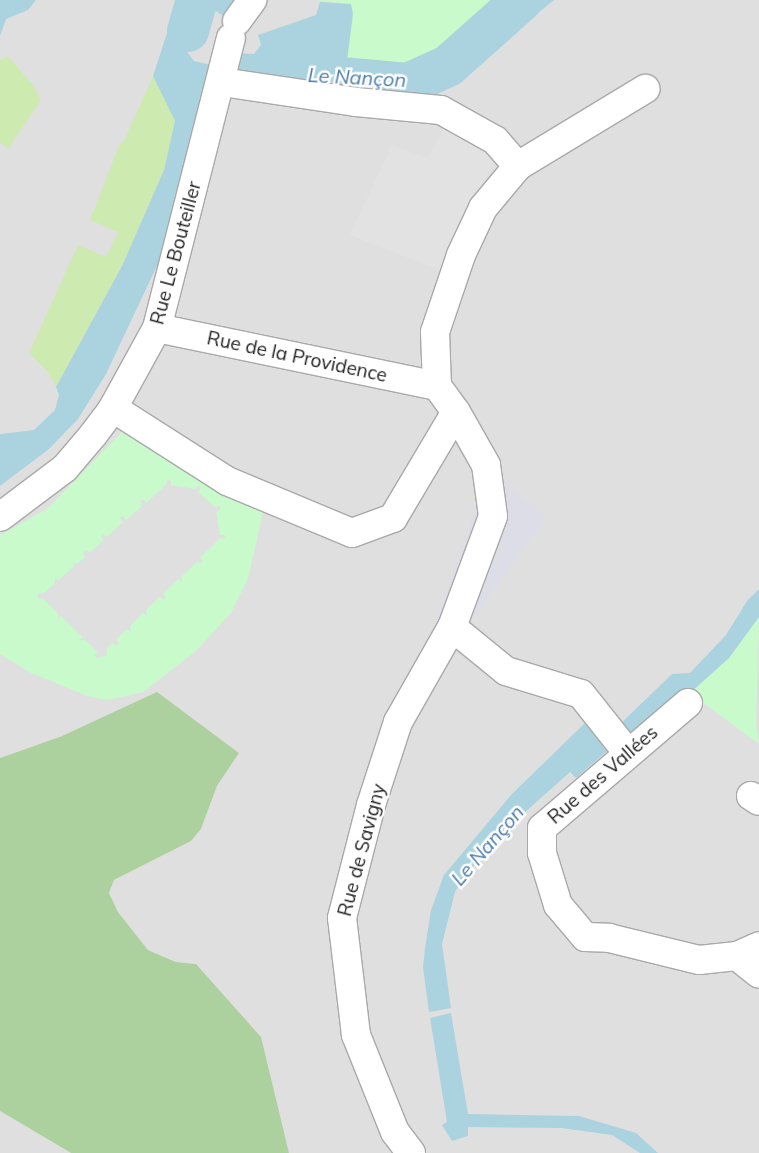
<!DOCTYPE html>
<html>
<head>
<meta charset="utf-8">
<style>
	body { margin:0 }
	#map { position:relative; width:759px; height:1153px; overflow:hidden; background:#f2efe9; font-family:Mulish,sans-serif }
	div>[style] { position:absolute }
	.residential>* { inset:0; background:#e0dfdf }
	.grass>* { inset:0; background:#cdebb0 }
	.forest>* { inset:0; background:#add19e }
	.park>* { inset:0; background:#c8facc }
	.parking>* { inset:0; background:#e2e2e2 }
	.plaza>* { inset:0; background:#dddde8 }
	.water>* { inset:0; background:#aad3df }
	.canal>* { height:25px; margin:-12.5px; padding:0 12.5px; transform-origin:12.5px; border-radius:12.5px; background:#aad3df }
	.river>* { height:42px; margin:-21px; padding:0 21px; transform-origin:21px; border-radius:21px; background:#aad3df }
	.roads { filter:drop-shadow(1px 0 #a9a9a9) drop-shadow(-1px 0 #a9a9a9) drop-shadow(0 1px #a9a9a9) drop-shadow(0 -1px #a9a9a9) }
	.minor>* { height:28px; margin:-14px; padding:0 14px; transform-origin:14px; border-radius:14px; background:#fff }
	span { translate:-50% -50%; white-space:nowrap; text-align:center; line-height:1.15; -webkit-text-stroke:5px #fff; paint-order:stroke }
	.street-label { font-size:19px; color:#222 }
	.water-label { font-size:20px; color:#4a7aab; font-style:italic }
</style>
</head>
<body>
<div id="map">
	<div class="residential">
		<div style="clip-path:polygon(0 0,759px 0,759px 1153px,289px 1153px,284px 1134px,196px 964px,176px 962px,148px 950px,118px 912px,109px 893px,114px 880px,191px 841px,201px 829px,217px 786px,239px 753px,62px 736px,0 758px)"></div>
		<div style="clip-path:polygon(0 1111px,71px 1153px,0 1153px)"></div>
	</div>
	<div class="grass">
		<div style="clip-path:polygon(190px 0,203px 0,194px 36px,169px 27px)"></div>
		<div style="clip-path:polygon(8px 56px,33px 85px,41px 100px,8px 149px,0 142px,0 60px)"></div>
		<div style="clip-path:polygon(153px 76px,175px 121px,164px 170px,122px 266px,56px 387px,49px 373px,29px 353px,78px 245px,106px 257px,118px 232px,90px 220px,120px 143px,123px 143px)"></div>
	</div>
	<div class="forest">
		<div style="clip-path:polygon(157px 692px,239px 753px,217px 786px,201px 829px,191px 841px,114px 880px,109px 893px,118px 912px,148px 950px,176px 962px,196px 964px,261px 1037px,289px 1153px,71px 1153px,0 1111px,0 758px,62px 736px)"></div>
	</div>
	<div class="park">
		<div style="clip-path:polygon(315px 0,501px 0,414px 71px,345px 80px,351px 4px)"></div>
		<div style="clip-path:polygon(evenodd,124px 430px,265px 503px,248px 579px,231px 613px,196px 651px,143px 692px,109px 700px,90px 697px,31px 673px,0 654px,0 535px,47px 509px,124px 430px,167px 480px,171px 481px,171px 485px,195px 489px,198px 486px,201px 488px,198px 492px,215px 507px,220px 506px,221px 509px,216px 511px,220px 535px,225px 535px,225px 538px,219px 539px,200px 558px,203px 561px,201px 564px,198px 561px,182px 576px,182px 582px,178px 579px,163px 594px,166px 597px,164px 600px,160px 597px,146px 610px,147px 616px,143px 613px,130px 626px,131px 632px,127px 629px,116px 639px,119px 643px,116px 646px,113px 642px,107px 648px,106px 656px,97px 658px,94px 655px,98px 652px,85px 640px,79px 640px,82px 637px,61px 616px,58px 619px,58px 614px,44px 599px,38px 598px,38px 593px,43px 594px,55px 583px,55px 578px,59px 580px,74px 566px,72px 563px,77px 564px,85px 557px,83px 553px,86px 550px,89px 553px,104px 540px,101px 537px,103px 534px,107px 537px,123px 522px,120px 518px,123px 516px,126px 520px,142px 506px,140px 502px,143px 499px,146px 503px,166px 485px,167px 480px)"></div>
		<div style="clip-path:polygon(759px 617px,756px 723px,759px 744px,690px 693px,729px 658px)"></div>
	</div>
	<div class="parking">
		<div style="clip-path:polygon(444px 127px,487px 151px,493px 163px,445px 272px,350px 235px,392px 145px,428px 158px)"></div>
	</div>
	<div class="plaza">
		<div style="clip-path:polygon(486px 465px,505px 484px,547px 517px,455px 643px,433px 631px,465px 542px)"></div>
	</div>
	<div class="water">
		<div style="clip-path:polygon(0 0,36px 0,28px 10px,6px 19px,0 36px)"></div>
		<div style="clip-path:polygon(500px 0,554px 0,444px 91px,419px 98px,374px 96px,375px 77px,395px 77px,414px 71px)"></div>
		<div style="clip-path:polygon(320px 2px,351px 4px,353px 14px,343px 92px,234px 78px,236px 53px,254px 54px,261px 45px,258px 35px,316px 15px)"></div>
		<div style="clip-path:polygon(167px 33px,188px 42px,187px 52px,194px 61px,211px 65px,163px 253px,106px 374px,78px 419px,49px 449px,0 486px,0 434px,34px 430px,55px 410px,59px 395px,56px 387px,122px 266px,164px 170px,175px 121px,153px 76px)"></div>
		<div style="clip-path:polygon(759px 589px,759px 617px,729px 658px,690px 693px,677px 693px,626px 738px,618px 726px,672px 674px,690px 673px,726px 635px,747px 601px)"></div>
		<div style="clip-path:polygon(588px 720px,607px 751px,576px 778px,570px 772px,514px 822px,502px 841px,465px 873px,455px 892px,442px 944px,451px 1008px,429px 1012px,423px 967px,425px 948px,431px 910px,444px 875px,511px 795px)"></div>
		<div style="clip-path:polygon(451px 1013px,468px 1114px,579px 1116px,636px 1133px,658px 1153px,640px 1153px,612px 1135px,561px 1128px,468px 1127px,468px 1136px,452px 1141px,442px 1125px,447px 1122px,430px 1018px)"></div>
	</div>
	<div class="canal">
		<div style="left:223px;top:0;width:3px;rotate:45deg"></div>
	</div>
	<div class="river">
		<div style="left:188px;top:31px;width:32px;rotate:-74deg"></div>
		<div style="left:287px;top:73px;width:121px;rotate:5.2deg"></div>
		<div style="left:408px;top:84px;width:44px;rotate:-24.2deg"></div>
		<div style="left:448px;top:66px;width:99px;rotate:-41.7deg"></div>
	</div>
	<div class="roads">
		<div class="minor">
			<div style="left:237px;top:21px;width:26px;rotate:-54deg"></div>
			<div style="left:222px;top:82px;width:135px;rotate:8.5deg"></div>
			<div style="left:356px;top:102px;width:85px;rotate:5.4deg"></div>
			<div style="left:441px;top:110px;width:62px;rotate:29.1deg"></div>
			<div style="left:495px;top:140px;width:35px;rotate:49deg"></div>
			<div style="left:157px;top:328px;width:286px;rotate:11.7deg"></div>
			<div style="left:437px;top:386px;width:54px;rotate:-92.1deg"></div>
			<div style="left:435px;top:332px;width:81px;rotate:-71.3deg"></div>
			<div style="left:461px;top:255px;width:52px;rotate:-64.9deg"></div>
			<div style="left:483px;top:208px;width:55px;rotate:-50.2deg"></div>
			<div style="left:518px;top:166px;width:149px;rotate:-31.2deg"></div>
			<div style="left:113px;top:408px;width:135px;rotate:32.6deg"></div>
			<div style="left:227px;top:481px;width:135px;rotate:22.6deg"></div>
			<div style="left:352px;top:533px;width:44px;rotate:-20.1deg"></div>
			<div style="left:393px;top:518px;width:123px;rotate:-59.3deg"></div>
			<div style="left:0;top:517px;width:81px;rotate:-37deg"></div>
			<div style="left:65px;top:468px;width:43px;rotate:-49.7deg"></div>
			<div style="left:93px;top:435px;width:34px;rotate:-53deg"></div>
			<div style="left:113px;top:408px;width:91px;rotate:-61.2deg"></div>
			<div style="left:157px;top:328px;width:299px;rotate:-75.7deg"></div>
			<div style="left:452px;top:627px;width:70px;rotate:39.2deg"></div>
			<div style="left:506px;top:671px;width:78px;rotate:17deg"></div>
			<div style="left:581px;top:694px;width:75px;rotate:51.5deg"></div>
			<div style="left:688px;top:703px;width:192px;rotate:139.4deg"></div>
			<div style="left:542px;top:828px;width:25px;rotate:90deg"></div>
			<div style="left:542px;top:853px;width:54px;rotate:72.9deg"></div>
			<div style="left:558px;top:905px;width:42px;rotate:49.8deg"></div>
			<div style="left:585px;top:937px;width:24px;rotate:2deg"></div>
			<div style="left:609px;top:938px;width:93px;rotate:13.7deg"></div>
			<div style="left:699px;top:960px;width:38px;rotate:-6deg"></div>
			<div style="left:737px;top:956px;width:24px;rotate:-24deg"></div>
			<div style="left:751px;top:796px;width:9px;rotate:32deg"></div>
			<div style="left:737px;top:956px;width:28px;rotate:39deg"></div>
			<div style="left:411px;top:1153px;width:26px;rotate:-127deg"></div>
			<div style="left:395px;top:1132px;width:105px;rotate:-111.9deg"></div>
			<div style="left:356px;top:1035px;width:118px;rotate:-96.8deg"></div>
			<div style="left:342px;top:918px;width:117px;rotate:-75.6deg"></div>
			<div style="left:371px;top:805px;width:87px;rotate:-72deg"></div>
			<div style="left:398px;top:722px;width:109px;rotate:-60.4deg"></div>
			<div style="left:452px;top:627px;width:118px;rotate:-69.7deg"></div>
			<div style="left:493px;top:516px;width:51px;rotate:-97.8deg"></div>
			<div style="left:486px;top:465px;width:61px;rotate:-119.5deg"></div>
			<div style="left:456px;top:412px;width:32px;rotate:-126deg"></div>
		</div>
	</div>
	<div class="street-label">
		<span style="left:176px;top:253px;rotate:-75deg">Rue Le Bouteiller</span>
		<span style="left:297px;top:357px;rotate:12deg">Rue de la Providence</span>
		<span style="left:603px;top:775px;rotate:-41deg">Rue des Vallées</span>
		<span style="left:362px;top:850px;rotate:-75deg">Rue de Savigny</span>
	</div>
	<div class="water-label">
		<span style="left:357px;top:77px;rotate:3deg">Le Nançon</span>
		<span style="left:487px;top:845px;rotate:-49deg">Le Nançon</span>
	</div>
</div>
</body>
</html>
